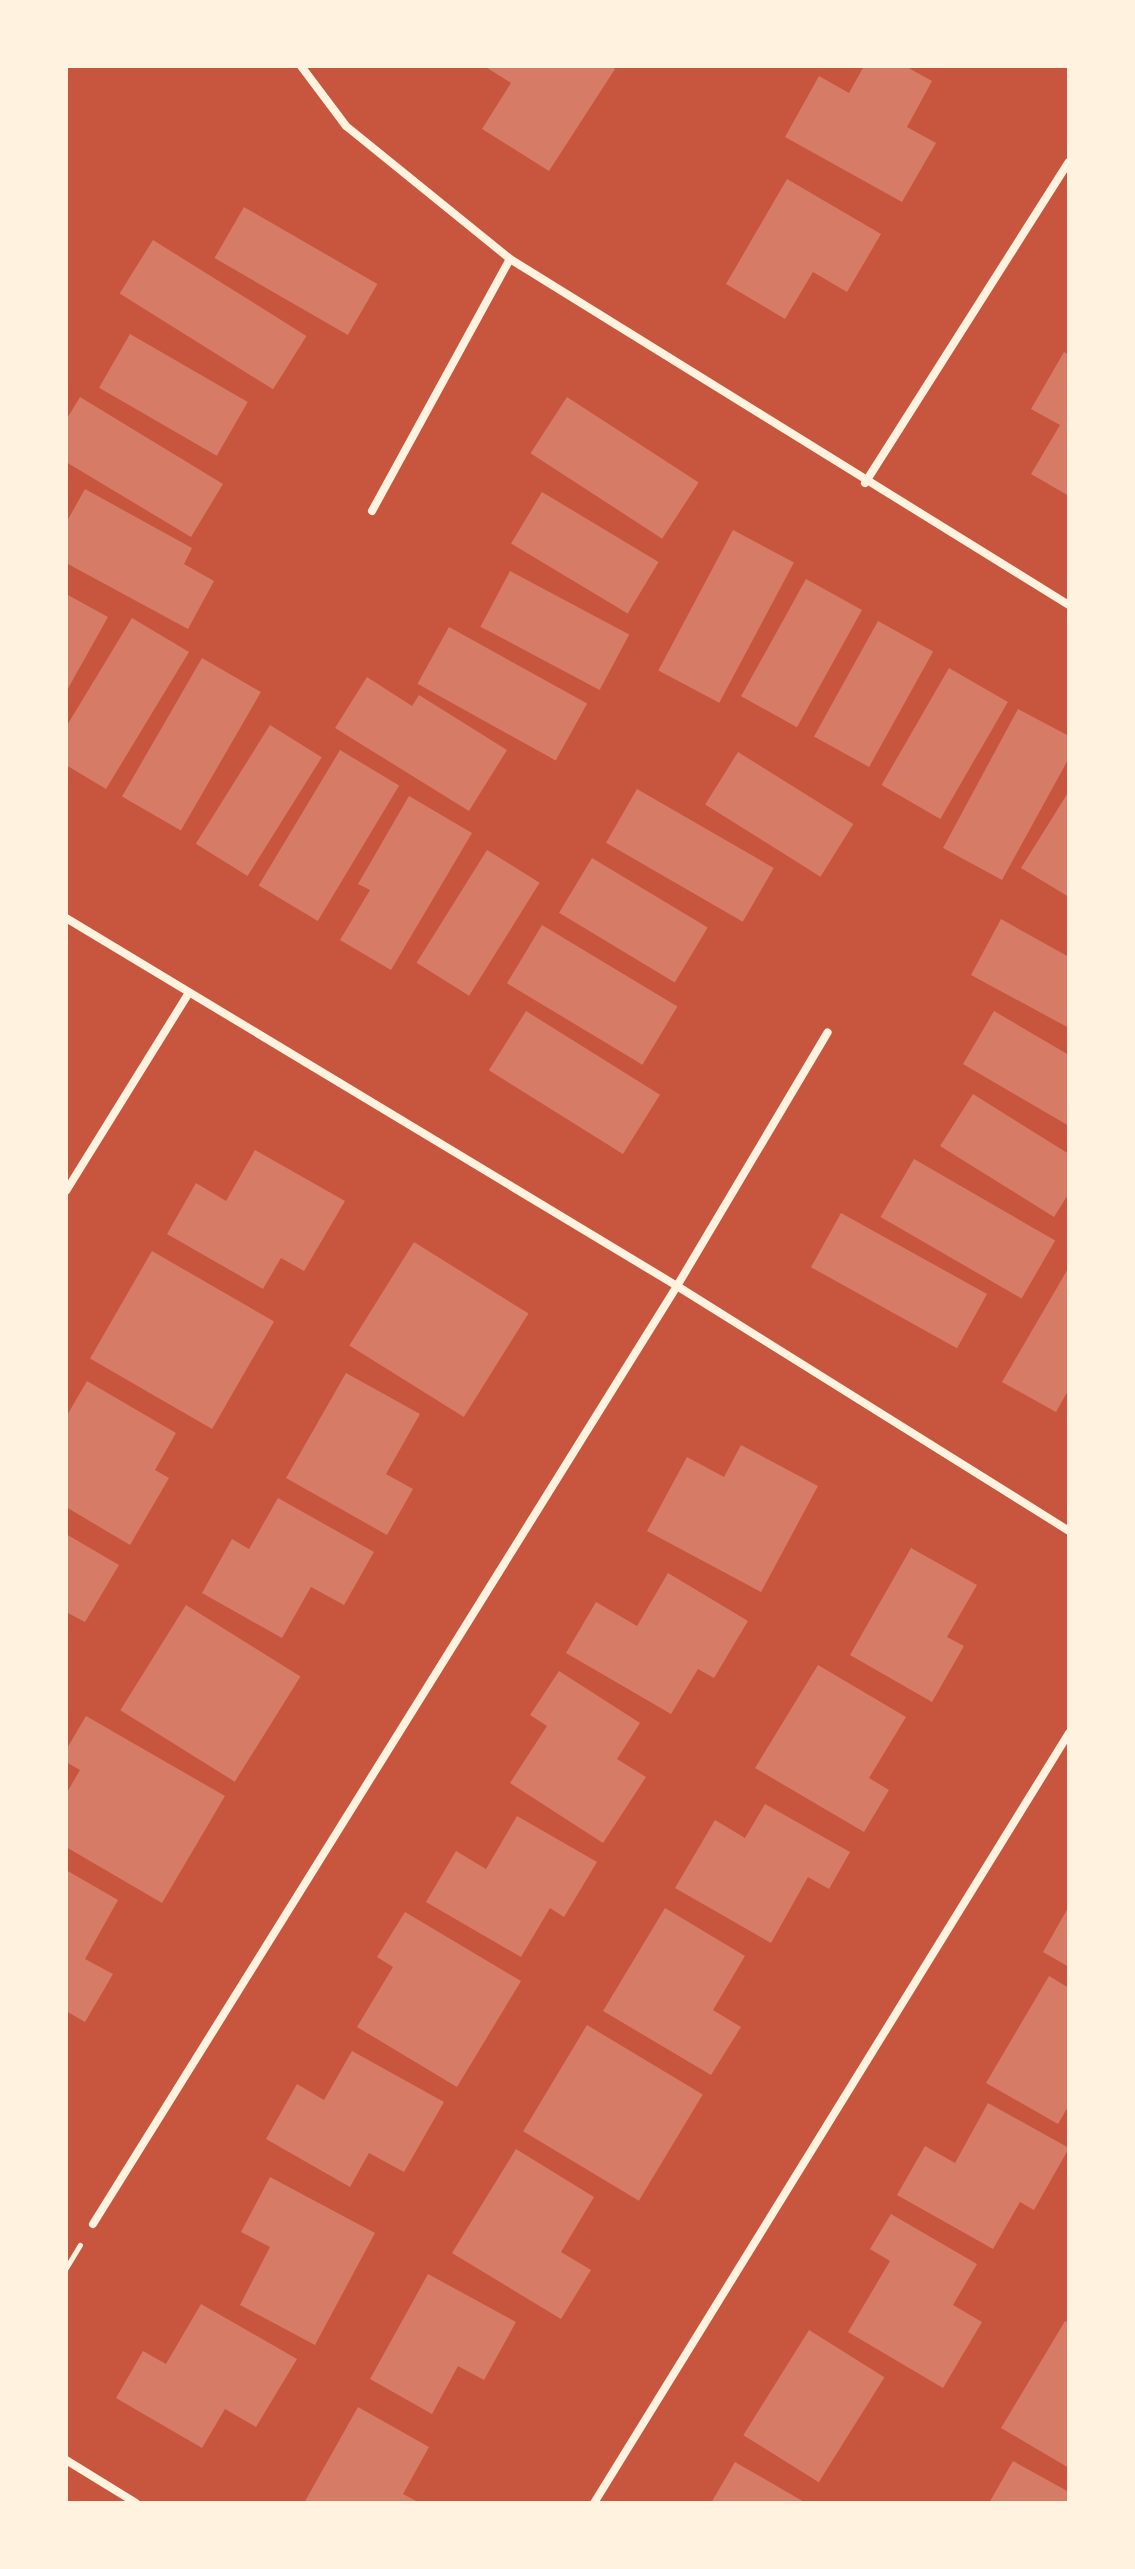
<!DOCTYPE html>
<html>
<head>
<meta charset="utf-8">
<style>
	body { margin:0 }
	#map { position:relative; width:1135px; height:2569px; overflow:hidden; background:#c8553d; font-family:"Fira Sans Condensed",sans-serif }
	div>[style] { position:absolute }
	.building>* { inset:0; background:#d67c66; transform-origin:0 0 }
	.path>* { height:5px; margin:-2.5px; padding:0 2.5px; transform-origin:2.5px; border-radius:2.5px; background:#fff3e0 }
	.minor>* { height:8px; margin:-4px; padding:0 4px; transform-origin:4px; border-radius:4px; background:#fff3e0 }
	span { translate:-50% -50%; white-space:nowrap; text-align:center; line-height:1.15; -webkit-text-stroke:8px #fff3e0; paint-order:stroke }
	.frame { position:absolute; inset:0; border:68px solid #fff3e0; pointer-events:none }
</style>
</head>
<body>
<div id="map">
	<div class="building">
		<div style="clip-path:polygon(484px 66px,610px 66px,615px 69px,549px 171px,482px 129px,511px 83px)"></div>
		<div style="clip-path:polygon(864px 66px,905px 66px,932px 81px,907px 127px,936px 143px,902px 202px,785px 137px,819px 76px,849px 93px)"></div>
		<div style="clip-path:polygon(787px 179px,881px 234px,847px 292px,813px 272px,785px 319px,726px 284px)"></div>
		<div style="left:244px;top:207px;width:154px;height:59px;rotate:30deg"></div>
		<div style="left:153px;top:240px;width:181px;height:63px;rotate:32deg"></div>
		<div style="left:130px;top:334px;width:136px;height:62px;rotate:30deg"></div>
		<div style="clip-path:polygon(1064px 352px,1069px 355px,1069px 496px,1031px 474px,1060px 425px,1031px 409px)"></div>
		<div style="clip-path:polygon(80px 397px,223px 484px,191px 537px,66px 462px,66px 420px)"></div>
		<div style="left:567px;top:397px;width:157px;height:67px;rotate:33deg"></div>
		<div style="clip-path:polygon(85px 489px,192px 548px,184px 564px,214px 581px,188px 629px,66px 563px,66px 523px)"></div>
		<div style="left:542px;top:492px;width:136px;height:60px;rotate:31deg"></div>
		<div style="left:733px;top:530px;width:69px;height:159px;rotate:28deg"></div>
		<div style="left:510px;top:571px;width:135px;height:63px;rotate:28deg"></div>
		<div style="left:806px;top:579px;width:64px;height:134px;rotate:29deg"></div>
		<div style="clip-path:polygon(66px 594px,108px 617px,66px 692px)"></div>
		<div style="clip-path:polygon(132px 618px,189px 652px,106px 789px,66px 765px,66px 727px)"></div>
		<div style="left:878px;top:621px;width:63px;height:132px;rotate:29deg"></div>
		<div style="left:449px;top:627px;width:158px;height:65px;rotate:29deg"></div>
		<div style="left:202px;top:658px;width:68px;height:160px;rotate:30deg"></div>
		<div style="left:949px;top:668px;width:68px;height:135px;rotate:30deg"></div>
		<div style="clip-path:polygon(367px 677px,412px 706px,419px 695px,507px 750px,469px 811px,335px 728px)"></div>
		<div style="clip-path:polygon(1018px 709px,1069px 736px,1069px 758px,1002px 880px,943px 848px)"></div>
		<div style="left:270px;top:725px;width:61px;height:140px;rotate:32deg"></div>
		<div style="left:340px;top:750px;width:69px;height:158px;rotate:31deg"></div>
		<div style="left:738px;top:752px;width:136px;height:62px;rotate:32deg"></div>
		<div style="left:637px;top:789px;width:158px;height:62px;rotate:30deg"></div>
		<div style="clip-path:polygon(1069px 791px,1069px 897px,1021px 868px)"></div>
		<div style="clip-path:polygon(409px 796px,472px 833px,391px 970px,340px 940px,370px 890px,358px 884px)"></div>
		<div style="left:487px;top:850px;width:62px;height:133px;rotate:32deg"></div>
		<div style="left:592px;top:858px;width:135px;height:64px;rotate:31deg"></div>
		<div style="clip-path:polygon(1001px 919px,1069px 957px,1069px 1028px,971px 975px)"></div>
		<div style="left:542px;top:925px;width:158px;height:68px;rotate:31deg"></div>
		<div style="left:526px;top:1011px;width:158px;height:70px;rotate:32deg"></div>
		<div style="clip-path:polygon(994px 1011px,1069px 1055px,1069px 1126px,963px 1064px)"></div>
		<div style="clip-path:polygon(973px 1094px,1069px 1154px,1069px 1193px,1054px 1217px,940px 1146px)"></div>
		<div style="clip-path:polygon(255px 1150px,345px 1201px,304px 1271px,281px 1258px,263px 1289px,167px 1234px,196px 1183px,226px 1201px)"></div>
		<div style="left:914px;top:1159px;width:163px;height:67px;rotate:30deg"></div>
		<div style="left:841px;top:1213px;width:167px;height:62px;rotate:29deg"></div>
		<div style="left:414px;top:1242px;width:135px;height:122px;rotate:32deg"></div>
		<div style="left:152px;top:1251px;width:141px;height:124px;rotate:30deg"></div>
		<div style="clip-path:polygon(1069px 1267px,1069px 1389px,1056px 1412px,1002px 1382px)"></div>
		<div style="clip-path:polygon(346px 1373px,420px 1414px,386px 1474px,413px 1489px,387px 1535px,286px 1478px)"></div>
		<div style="clip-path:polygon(87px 1381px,176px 1433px,155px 1470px,169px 1478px,130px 1545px,66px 1507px,66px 1417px)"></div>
		<div style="clip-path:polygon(741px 1445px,818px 1486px,761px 1592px,647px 1531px,687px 1457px,724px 1477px)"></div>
		<div style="clip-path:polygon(278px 1498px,374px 1552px,344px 1605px,311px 1587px,282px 1638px,202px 1593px,232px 1539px,249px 1549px)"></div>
		<div style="clip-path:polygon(66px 1534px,119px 1565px,85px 1622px,66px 1612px)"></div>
		<div style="clip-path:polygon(911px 1548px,977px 1585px,947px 1637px,964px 1646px,932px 1702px,850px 1655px)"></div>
		<div style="clip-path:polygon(668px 1573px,748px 1621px,714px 1678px,698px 1669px,671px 1714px,566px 1653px,596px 1602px,637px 1626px)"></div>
		<div style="left:186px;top:1605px;width:135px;height:124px;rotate:32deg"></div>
		<div style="clip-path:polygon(818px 1665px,906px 1717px,869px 1778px,889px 1790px,864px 1832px,755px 1768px)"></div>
		<div style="clip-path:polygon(559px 1671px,640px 1723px,617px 1759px,646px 1777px,603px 1843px,510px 1783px,547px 1726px,530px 1715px)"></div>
		<div style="clip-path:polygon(86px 1716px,225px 1796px,162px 1903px,66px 1847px,66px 1794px,80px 1770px,66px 1762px,66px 1750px)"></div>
		<div style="clip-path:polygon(765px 1804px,850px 1852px,829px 1889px,808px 1877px,771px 1943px,675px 1888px,715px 1820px,745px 1838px)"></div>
		<div style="clip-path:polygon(517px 1816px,597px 1862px,564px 1917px,550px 1908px,521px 1957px,426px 1902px,456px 1851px,486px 1869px)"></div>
		<div style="clip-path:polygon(66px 1870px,118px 1900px,85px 1959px,113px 1974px,85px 2022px,66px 2011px)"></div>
		<div style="clip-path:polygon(1069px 1906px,1069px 1967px,1043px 1952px)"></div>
		<div style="clip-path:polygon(665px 1908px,745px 1956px,713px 2010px,741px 2027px,711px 2075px,603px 2011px)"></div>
		<div style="clip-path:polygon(405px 1912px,521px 1981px,457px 2087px,357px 2027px,393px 1967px,377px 1957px)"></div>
		<div style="clip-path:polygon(1049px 1976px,1069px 1988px,1069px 2105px,1058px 2124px,986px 2083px)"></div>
		<div style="left:587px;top:2025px;width:135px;height:124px;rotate:31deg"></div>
		<div style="clip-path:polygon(352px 2051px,444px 2102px,404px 2172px,369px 2153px,350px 2187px,266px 2139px,297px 2084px,324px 2100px)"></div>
		<div style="clip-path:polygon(988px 2103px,1069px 2148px,1034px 2210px,1020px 2202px,993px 2249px,897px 2195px,925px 2146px,955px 2163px)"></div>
		<div style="clip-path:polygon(516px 2149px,594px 2197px,561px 2252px,591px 2270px,561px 2319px,452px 2253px)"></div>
		<div style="clip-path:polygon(270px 2177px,375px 2233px,315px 2345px,240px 2305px,270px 2247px,241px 2232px)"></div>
		<div style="clip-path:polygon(891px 2214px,977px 2264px,953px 2305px,982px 2322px,943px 2388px,848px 2332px,890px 2261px,870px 2249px)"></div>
		<div style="clip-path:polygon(428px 2274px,516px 2322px,484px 2380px,458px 2366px,432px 2414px,370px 2379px)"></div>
		<div style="clip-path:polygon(201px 2304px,297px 2359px,256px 2427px,225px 2409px,202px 2448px,116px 2398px,143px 2351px,166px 2364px)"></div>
		<div style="clip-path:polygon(1065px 2321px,1069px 2323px,1069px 2468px,1001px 2428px)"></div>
		<div style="left:809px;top:2330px;width:89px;height:124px;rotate:32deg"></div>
		<div style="clip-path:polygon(358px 2407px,429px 2447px,403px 2494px,420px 2503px,304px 2503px)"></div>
		<div style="clip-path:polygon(1013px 2461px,1069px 2492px,1069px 2503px,989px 2503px)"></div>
		<div style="clip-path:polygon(735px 2462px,806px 2503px,711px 2503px)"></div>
	</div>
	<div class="path">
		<div style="left:66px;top:2268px;width:27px;rotate:-59deg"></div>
	</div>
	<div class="minor">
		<div style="left:301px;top:66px;width:75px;rotate:53.1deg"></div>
		<div style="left:346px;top:126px;width:211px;rotate:39deg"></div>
		<div style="left:510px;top:259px;width:657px;rotate:31.76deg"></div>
		<div style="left:865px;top:483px;width:380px;rotate:-57.6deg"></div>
		<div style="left:372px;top:511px;width:287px;rotate:-61.3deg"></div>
		<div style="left:66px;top:918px;width:713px;rotate:31.06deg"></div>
		<div style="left:677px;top:1286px;width:462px;rotate:32deg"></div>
		<div style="left:66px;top:1191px;width:232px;rotate:-58.2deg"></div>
		<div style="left:93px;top:2224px;width:1105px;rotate:-58.09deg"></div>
		<div style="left:677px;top:1286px;width:295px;rotate:-59.3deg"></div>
		<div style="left:66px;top:2460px;width:82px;rotate:31.6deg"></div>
		<div style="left:594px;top:2503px;width:905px;rotate:-58.33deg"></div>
	</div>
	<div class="frame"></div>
</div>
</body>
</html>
